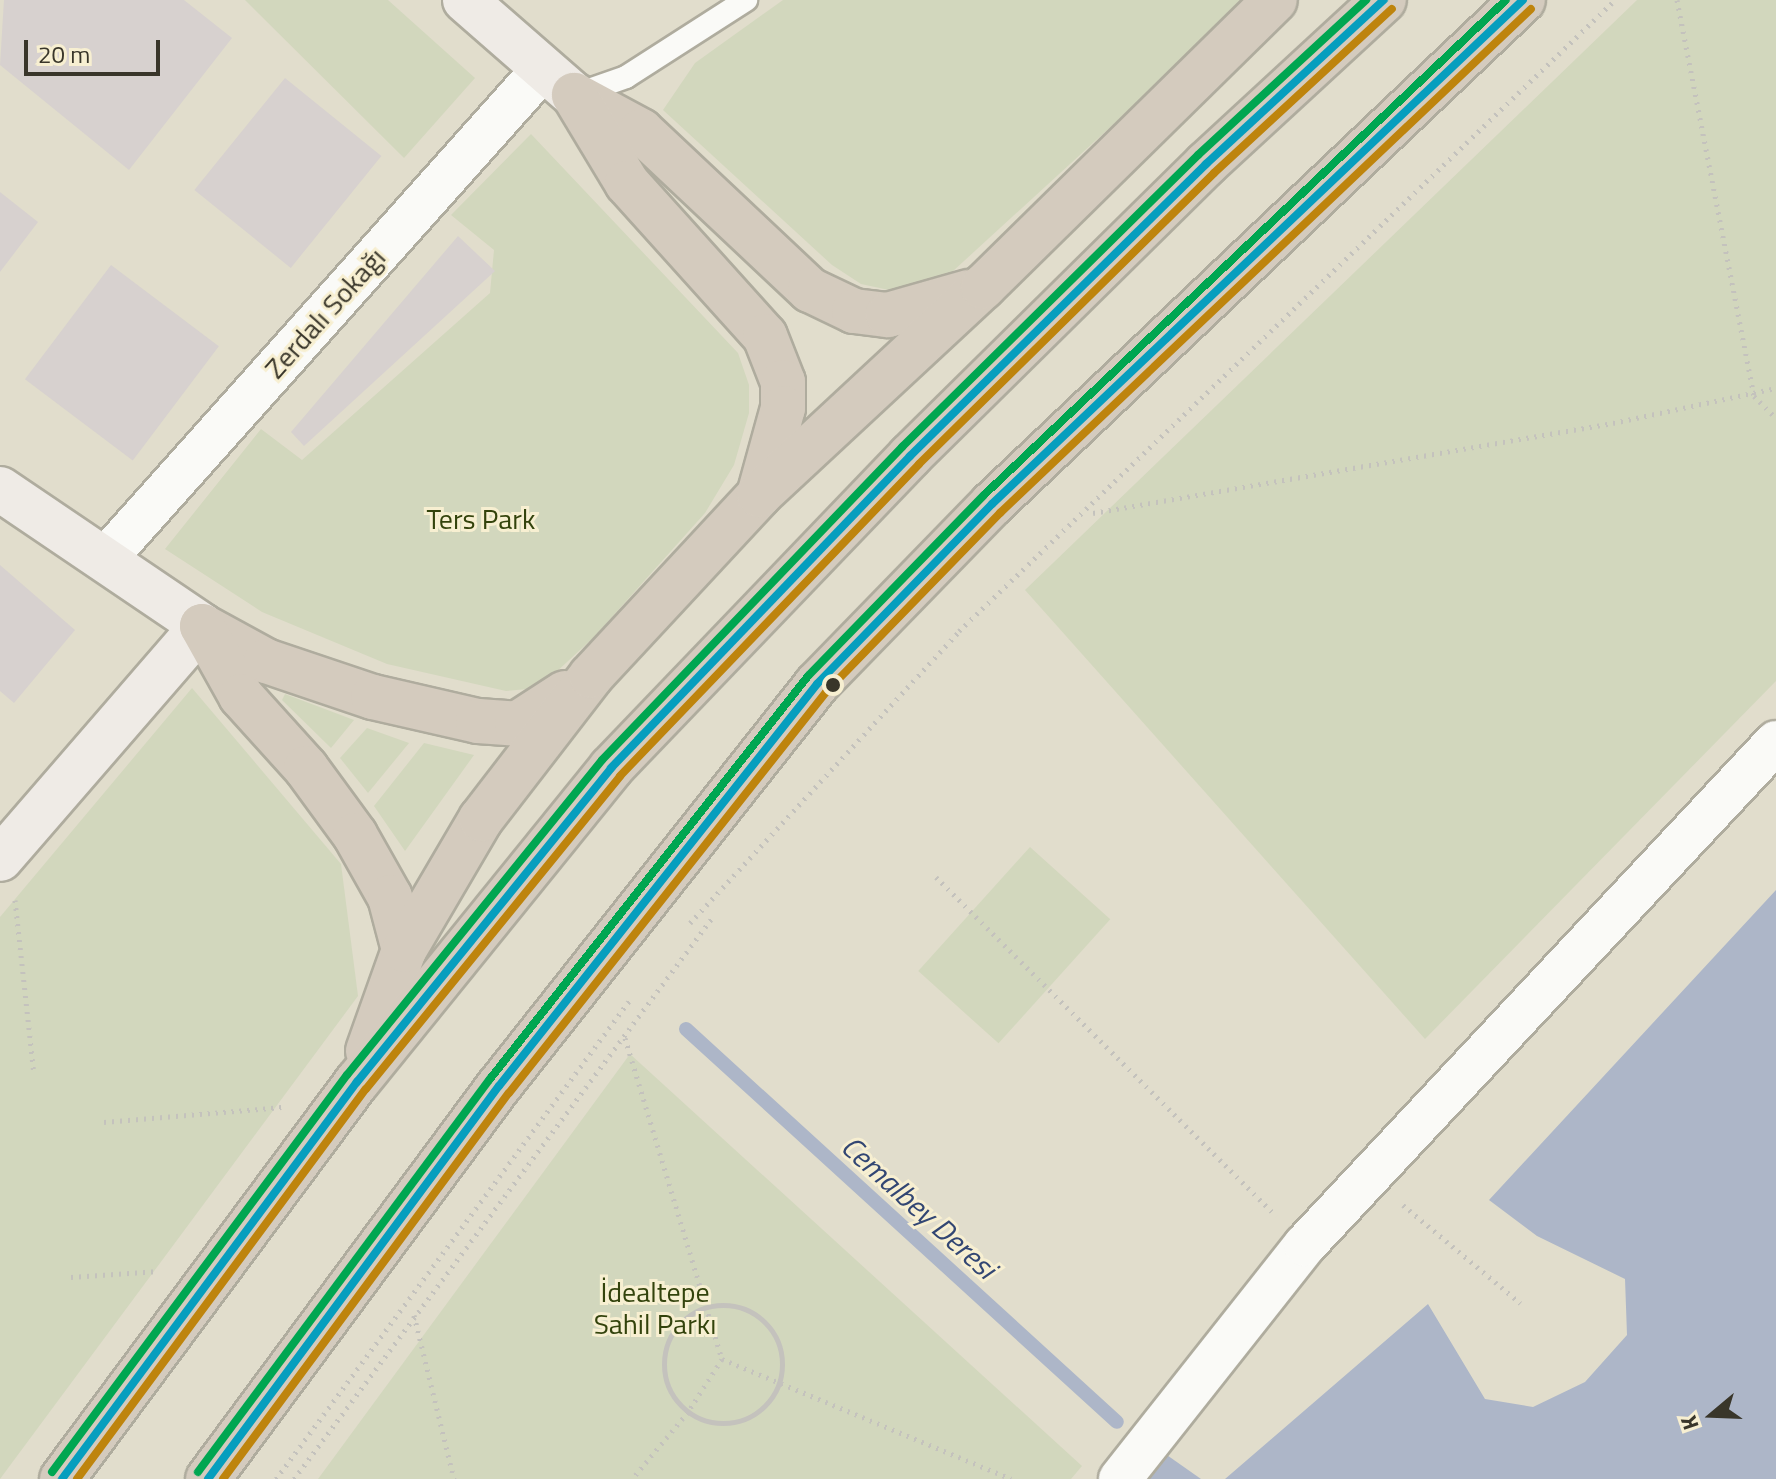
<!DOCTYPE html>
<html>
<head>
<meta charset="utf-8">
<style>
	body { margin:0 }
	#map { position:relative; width:1776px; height:1479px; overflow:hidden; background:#e1ddcc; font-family:"Titillium Web",sans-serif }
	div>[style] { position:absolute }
	.green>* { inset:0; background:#d2d7bd; transform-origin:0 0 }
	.water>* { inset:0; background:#adb6c8 }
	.stream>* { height:14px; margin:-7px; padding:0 7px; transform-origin:7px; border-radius:7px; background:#adb6c8 }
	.building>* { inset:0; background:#d7d1cf; transform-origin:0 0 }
	.path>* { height:5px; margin-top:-2.5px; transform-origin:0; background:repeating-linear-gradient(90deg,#c4c2bd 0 2px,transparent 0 8px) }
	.path>.ring { margin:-2.5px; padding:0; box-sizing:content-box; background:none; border:5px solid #c4c2bd; border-radius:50% }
	.roads { filter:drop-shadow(2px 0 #afac9e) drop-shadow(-2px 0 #afac9e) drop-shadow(0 2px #afac9e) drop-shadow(0 -2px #afac9e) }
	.lane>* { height:22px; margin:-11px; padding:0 11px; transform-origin:11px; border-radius:11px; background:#fafaf7 }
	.street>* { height:42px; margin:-21px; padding:0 21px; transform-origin:21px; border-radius:21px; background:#fafaf7 }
	.secondary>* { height:44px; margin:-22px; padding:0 22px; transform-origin:22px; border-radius:22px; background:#efebe6 }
	.highway>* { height:44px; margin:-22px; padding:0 22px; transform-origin:22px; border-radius:22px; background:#d4cbbe }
	.bus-1>* { height:8px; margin:-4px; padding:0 4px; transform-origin:4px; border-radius:4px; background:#069ebe }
	.bus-2>* { height:8px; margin:-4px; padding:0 4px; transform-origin:4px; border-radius:4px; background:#be840d }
	.bus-3>* { height:8px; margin:-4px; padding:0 4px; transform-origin:4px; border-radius:4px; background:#00a651 }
	.dots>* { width:22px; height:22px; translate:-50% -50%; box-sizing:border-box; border:4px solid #f7efd1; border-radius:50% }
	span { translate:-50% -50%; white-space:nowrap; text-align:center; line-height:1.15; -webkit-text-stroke:6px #f7efd1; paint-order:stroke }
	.street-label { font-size:28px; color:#39362a }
	.park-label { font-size:28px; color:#33430c }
	.water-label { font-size:30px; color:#324673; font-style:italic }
	.north { position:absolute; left:1672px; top:1375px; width:80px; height:80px; -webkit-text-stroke:6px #f7efd1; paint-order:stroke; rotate:251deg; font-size:22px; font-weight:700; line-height:32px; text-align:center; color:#39362a }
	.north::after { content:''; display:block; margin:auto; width:28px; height:36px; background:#39362a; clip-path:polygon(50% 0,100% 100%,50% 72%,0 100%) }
	.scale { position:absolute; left:24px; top:40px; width:136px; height:36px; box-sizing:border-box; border:4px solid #39362a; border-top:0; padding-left:10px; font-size:24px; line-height:28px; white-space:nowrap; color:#39362a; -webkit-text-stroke:6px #f7efd1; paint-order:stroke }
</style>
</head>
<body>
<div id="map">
	<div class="green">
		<div style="clip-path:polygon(245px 0,388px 0,475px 78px,404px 158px)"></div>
		<div style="clip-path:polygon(783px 0,1249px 0,940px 283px,889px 290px,861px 284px,832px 265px,663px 110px,695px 63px)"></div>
		<div style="clip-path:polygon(1637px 0,1776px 0,1776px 681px,1425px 1039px,1025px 590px)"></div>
		<div style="clip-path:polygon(531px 134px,738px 353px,749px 385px,749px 413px,734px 465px,705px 513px,594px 637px,539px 688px,506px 691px,387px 664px,262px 612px,165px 549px,261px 429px,302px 460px,490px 293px,494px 250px,451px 215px)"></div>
		<div style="clip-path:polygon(192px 688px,341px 864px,358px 996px,0 1479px,0 917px)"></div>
		<div style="clip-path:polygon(285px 694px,354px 720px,331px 748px,282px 700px)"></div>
		<div style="clip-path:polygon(367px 728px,409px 743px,368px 793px,340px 758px)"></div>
		<div style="clip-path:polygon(424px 743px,474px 755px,405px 851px,374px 806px)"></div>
		<div style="left:1030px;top:847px;width:108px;height:167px;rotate:42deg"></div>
		<div style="clip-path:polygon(630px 1054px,1082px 1466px,1071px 1479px,318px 1479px)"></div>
	</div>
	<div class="water">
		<div style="clip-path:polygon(1776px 890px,1776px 1479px,1225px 1479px,1428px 1304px,1485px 1399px,1533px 1407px,1585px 1382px,1627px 1335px,1625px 1279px,1537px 1236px,1489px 1200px)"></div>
		<div style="clip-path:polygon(1164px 1453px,1201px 1479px,1144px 1479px)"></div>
	</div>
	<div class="stream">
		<div style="left:686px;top:1029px;width:583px;rotate:42.36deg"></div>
	</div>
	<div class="building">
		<div style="clip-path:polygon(4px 0,184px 0,232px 38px,129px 170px,0 65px)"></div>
		<div style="left:285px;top:78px;width:124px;height:144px;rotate:39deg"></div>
		<div style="clip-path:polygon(0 192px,38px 222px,0 272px)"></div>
		<div style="clip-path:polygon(458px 236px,495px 271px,304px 446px,291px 432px)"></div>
		<div style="left:111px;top:265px;width:135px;height:143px;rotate:37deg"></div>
		<div style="clip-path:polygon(0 565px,75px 630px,14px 703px,0 691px)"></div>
	</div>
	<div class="path">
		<div style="left:1677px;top:0;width:403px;rotate:79deg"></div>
		<div style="left:1754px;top:396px;width:31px;rotate:45deg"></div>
		<div style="left:1093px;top:513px;width:528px;rotate:-9.82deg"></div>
		<div style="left:1613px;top:423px;width:167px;rotate:-12.1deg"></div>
		<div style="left:936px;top:877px;width:480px;rotate:44.9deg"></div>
		<div style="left:15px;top:900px;width:175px;rotate:83.8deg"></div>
		<div style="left:690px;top:923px;width:397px;rotate:-47.3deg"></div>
		<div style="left:959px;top:631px;width:910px;rotate:-43.89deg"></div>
		<div style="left:625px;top:1038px;width:335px;rotate:73.2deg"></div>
		<div style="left:722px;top:1359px;width:63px;rotate:122.7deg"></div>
		<div style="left:688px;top:1412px;width:87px;rotate:129.9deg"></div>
		<div style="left:104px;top:1122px;width:178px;rotate:-4.8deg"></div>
		<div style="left:1403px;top:1205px;width:153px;rotate:39.9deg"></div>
		<div style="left:71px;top:1277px;width:88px;rotate:-3.9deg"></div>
		<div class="ring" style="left:664px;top:1305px;width:113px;height:113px"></div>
		<div style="left:414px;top:1315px;width:169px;rotate:76.3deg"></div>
		<div style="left:722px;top:1359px;width:313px;rotate:22.5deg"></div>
		<div style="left:276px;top:1479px;width:599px;rotate:-53.55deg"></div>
		<div style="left:294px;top:1479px;width:700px;rotate:-53.31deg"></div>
	</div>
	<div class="roads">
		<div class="lane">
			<div style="left:575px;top:95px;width:54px;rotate:-19.4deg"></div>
			<div style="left:626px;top:77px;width:143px;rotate:-32.7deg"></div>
		</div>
		<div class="street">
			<div style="left:106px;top:558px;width:657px;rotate:-48.21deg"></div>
			<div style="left:1120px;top:1479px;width:298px;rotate:-51.7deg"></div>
			<div style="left:1305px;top:1245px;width:689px;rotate:-46.88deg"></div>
		</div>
		<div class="secondary">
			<div style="left:465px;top:0;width:145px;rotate:41.1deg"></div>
			<div style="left:0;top:489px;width:244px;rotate:34.1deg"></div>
			<div style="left:202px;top:626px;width:308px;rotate:130.9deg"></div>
		</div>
		<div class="highway">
			<div style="left:574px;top:95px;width:76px;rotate:28.2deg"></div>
			<div style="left:641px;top:131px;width:232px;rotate:43.3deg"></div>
			<div style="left:810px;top:290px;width:49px;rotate:25.5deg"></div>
			<div style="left:854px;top:311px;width:34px;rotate:7deg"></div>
			<div style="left:888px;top:315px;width:84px;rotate:-15.9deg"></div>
			<div style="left:574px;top:95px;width:103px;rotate:58.9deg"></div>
			<div style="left:627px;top:183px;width:206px;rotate:48deg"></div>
			<div style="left:765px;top:336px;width:49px;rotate:68.6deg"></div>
			<div style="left:783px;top:382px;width:26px;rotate:90deg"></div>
			<div style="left:783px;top:408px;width:90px;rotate:105.4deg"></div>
			<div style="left:202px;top:626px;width:73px;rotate:28.7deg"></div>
			<div style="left:266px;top:661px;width:113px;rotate:18.6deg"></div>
			<div style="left:373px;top:697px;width:108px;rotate:12.9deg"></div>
			<div style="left:478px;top:721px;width:39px;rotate:4deg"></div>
			<div style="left:517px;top:724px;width:57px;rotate:-32.9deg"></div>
			<div style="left:202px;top:626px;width:80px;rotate:60.9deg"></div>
			<div style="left:241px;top:696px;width:97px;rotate:47.9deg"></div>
			<div style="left:306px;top:768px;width:83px;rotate:53.8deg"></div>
			<div style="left:355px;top:835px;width:71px;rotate:60.6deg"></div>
			<div style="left:390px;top:897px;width:55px;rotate:75.2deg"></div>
			<div style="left:368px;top:1051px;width:107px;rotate:-70.4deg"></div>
			<div style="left:404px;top:950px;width:152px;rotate:-59.6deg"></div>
			<div style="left:481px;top:819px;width:180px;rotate:-52.4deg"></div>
			<div style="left:591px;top:676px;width:247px;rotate:-47.1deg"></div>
			<div style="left:759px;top:495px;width:306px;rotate:-42.9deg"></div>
			<div style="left:983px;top:287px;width:409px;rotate:-44.5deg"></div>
			<div style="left:62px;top:1479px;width:495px;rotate:-53.4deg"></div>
			<div style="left:357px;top:1082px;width:404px;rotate:-51deg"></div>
			<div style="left:611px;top:768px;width:432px;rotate:-46.2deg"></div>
			<div style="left:910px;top:456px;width:416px;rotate:-44.6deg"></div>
			<div style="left:1206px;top:164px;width:242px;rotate:-42.7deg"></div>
			<div style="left:208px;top:1479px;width:489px;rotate:-53.5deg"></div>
			<div style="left:499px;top:1086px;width:513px;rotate:-51.65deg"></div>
			<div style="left:817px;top:684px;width:251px;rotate:-45.8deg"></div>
			<div style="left:992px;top:504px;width:732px;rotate:-43.51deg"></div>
		</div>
	</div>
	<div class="bus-1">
		<div style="left:62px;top:1479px;width:495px;rotate:-53.4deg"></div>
		<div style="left:357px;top:1082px;width:404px;rotate:-51deg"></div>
		<div style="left:611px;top:768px;width:432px;rotate:-46.2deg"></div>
		<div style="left:910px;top:456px;width:416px;rotate:-44.6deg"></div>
		<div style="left:1206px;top:164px;width:242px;rotate:-42.7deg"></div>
		<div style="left:208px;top:1479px;width:489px;rotate:-53.5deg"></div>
		<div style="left:499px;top:1086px;width:513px;rotate:-51.65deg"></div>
		<div style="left:817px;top:684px;width:251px;rotate:-45.8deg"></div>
		<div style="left:992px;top:504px;width:732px;rotate:-43.51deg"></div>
	</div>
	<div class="bus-2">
		<div style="left:77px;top:1479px;width:485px;rotate:-53.5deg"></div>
		<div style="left:366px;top:1089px;width:403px;rotate:-50.9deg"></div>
		<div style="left:620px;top:776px;width:432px;rotate:-46.2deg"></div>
		<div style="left:919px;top:464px;width:414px;rotate:-44.6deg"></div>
		<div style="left:1214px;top:173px;width:242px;rotate:-42.7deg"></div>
		<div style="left:223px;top:1479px;width:480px;rotate:-53.5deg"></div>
		<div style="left:509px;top:1093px;width:511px;rotate:-51.67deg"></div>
		<div style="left:826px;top:692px;width:250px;rotate:-45.8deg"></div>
		<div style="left:1000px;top:513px;width:732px;rotate:-43.51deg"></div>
	</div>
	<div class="bus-3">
		<div style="left:52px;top:1472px;width:495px;rotate:-53.4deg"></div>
		<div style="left:347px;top:1075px;width:405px;rotate:-51deg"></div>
		<div style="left:602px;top:760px;width:434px;rotate:-46.2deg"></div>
		<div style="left:902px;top:447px;width:416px;rotate:-44.6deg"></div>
		<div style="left:1198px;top:155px;width:229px;rotate:-42.7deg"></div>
		<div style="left:198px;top:1472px;width:490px;rotate:-53.4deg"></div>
		<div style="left:490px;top:1079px;width:513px;rotate:-51.72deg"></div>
		<div style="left:808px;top:676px;width:252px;rotate:-45.8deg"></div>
		<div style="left:984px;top:495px;width:719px;rotate:-43.48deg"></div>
	</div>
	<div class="dots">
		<div style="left:833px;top:685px;background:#39362a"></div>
	</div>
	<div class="street-label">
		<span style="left:325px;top:313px;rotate:-48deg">Zerdalı Sokağı</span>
	</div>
	<div class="park-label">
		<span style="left:481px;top:519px">Ters Park</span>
		<span style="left:655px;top:1308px">İdealtepe<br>Sahil Parkı</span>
	</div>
	<div class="water-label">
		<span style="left:919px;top:1207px;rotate:42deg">Cemalbey Deresi</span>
	</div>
	<div class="north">K</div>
	<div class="scale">20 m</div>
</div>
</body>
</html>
